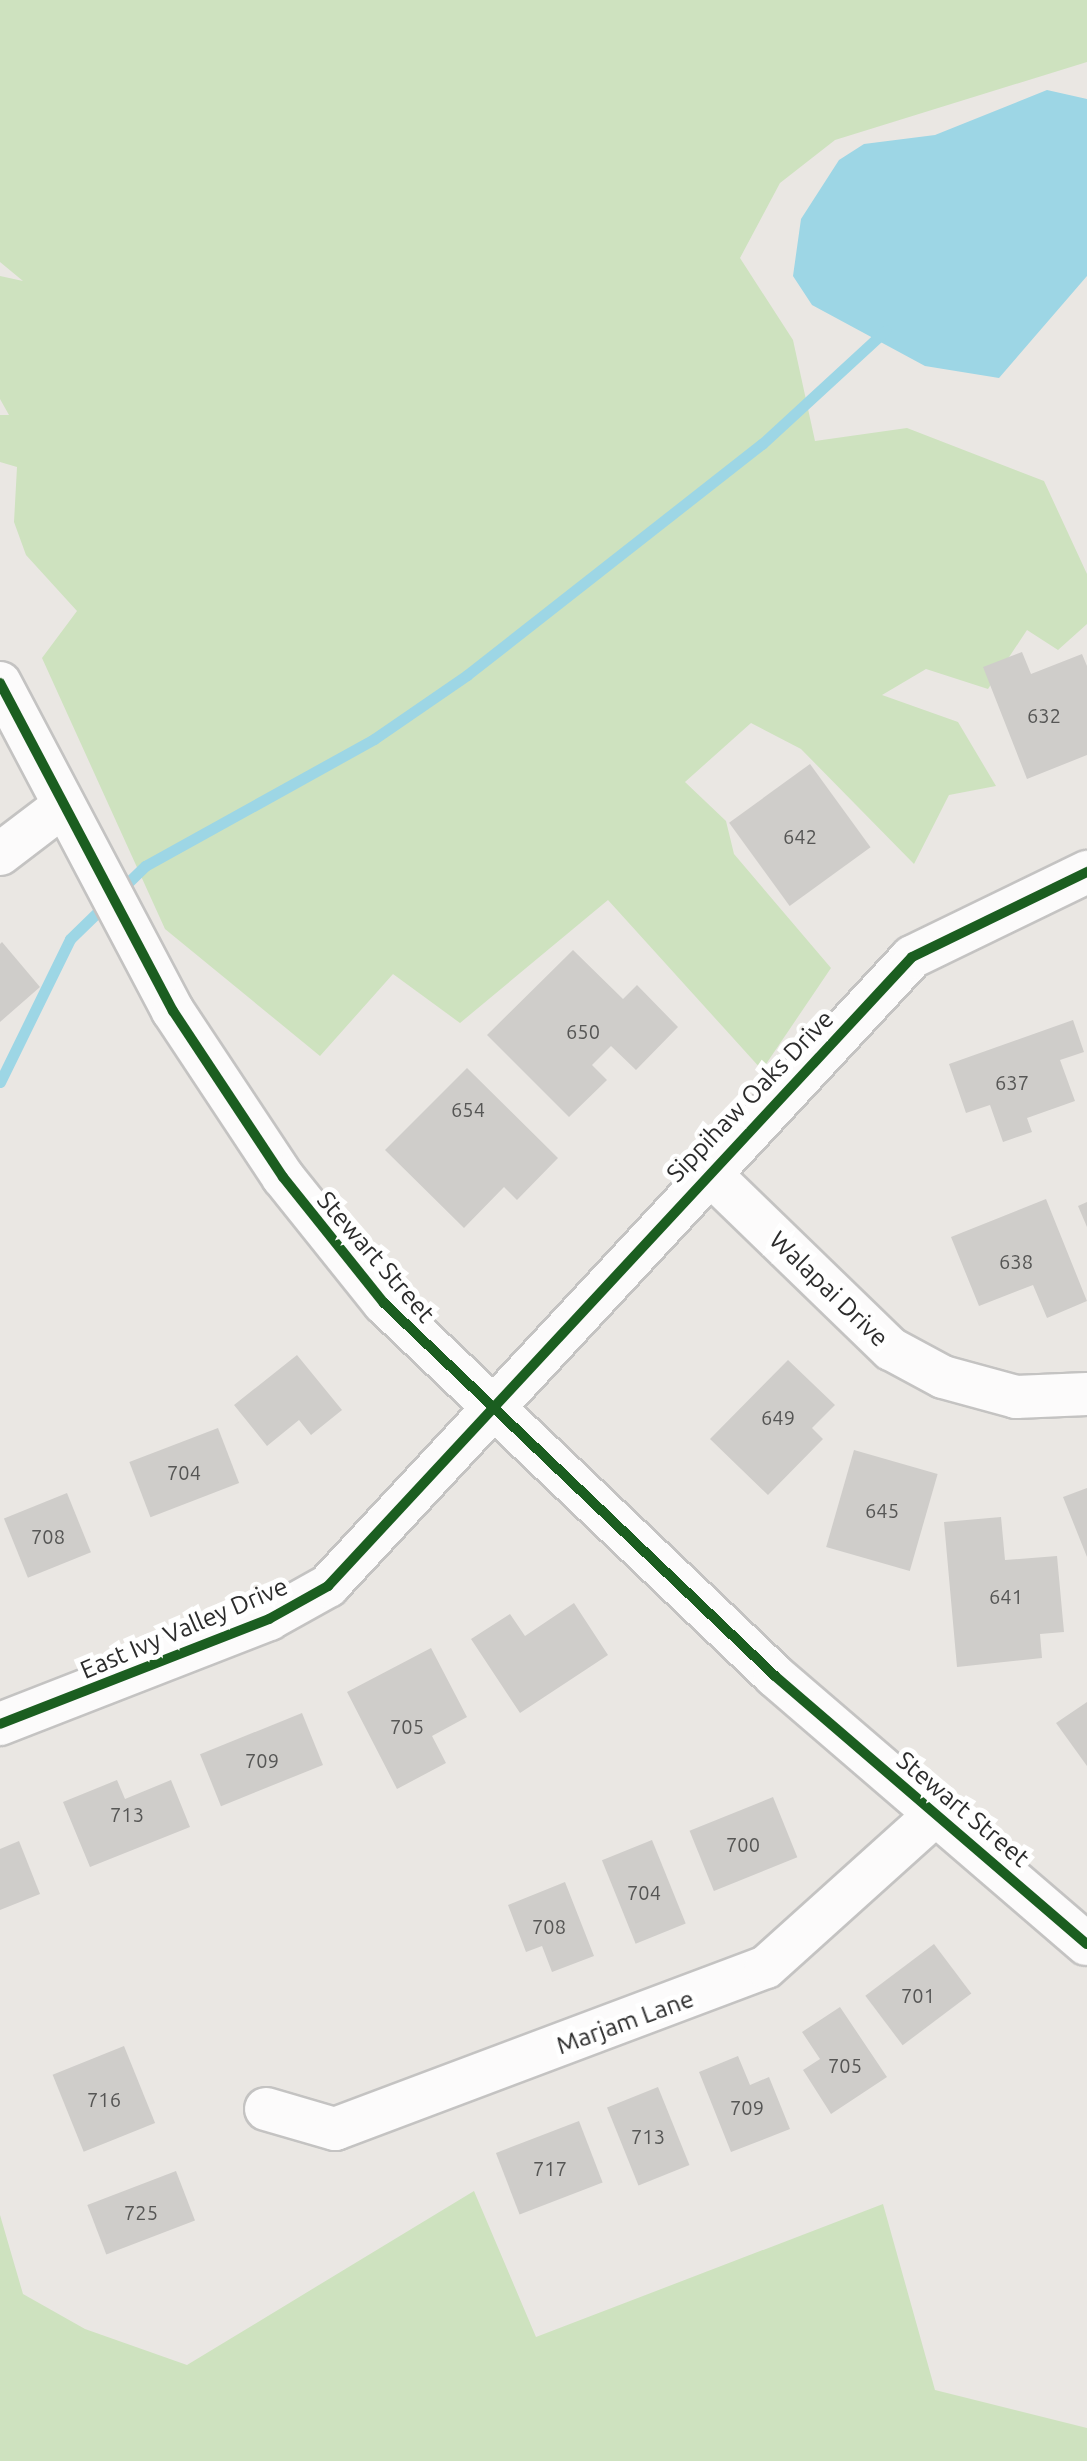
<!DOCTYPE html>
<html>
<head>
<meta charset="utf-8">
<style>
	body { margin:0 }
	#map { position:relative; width:1087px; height:2461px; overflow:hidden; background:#eae7e3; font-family:Ubuntu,sans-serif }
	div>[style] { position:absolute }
	.green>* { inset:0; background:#cee2bf }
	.water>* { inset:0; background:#9dd6e5 }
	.stream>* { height:11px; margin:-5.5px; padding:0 5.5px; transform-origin:5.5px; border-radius:5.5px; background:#9dd6e5 }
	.building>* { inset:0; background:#cfcdca; transform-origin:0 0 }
	.roads { filter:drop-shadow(2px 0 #c4c3c2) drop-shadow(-2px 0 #c4c3c2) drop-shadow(0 2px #c4c3c2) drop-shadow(0 -2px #c4c3c2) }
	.street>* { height:42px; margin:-21px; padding:0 21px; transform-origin:21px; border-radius:21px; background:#fcfbfb }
	.cycleway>* { height:10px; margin:-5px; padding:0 5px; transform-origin:5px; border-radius:5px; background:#1b5e20 }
	span { translate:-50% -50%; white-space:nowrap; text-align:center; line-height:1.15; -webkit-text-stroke:10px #fff; paint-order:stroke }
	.number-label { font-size:20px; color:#565655 }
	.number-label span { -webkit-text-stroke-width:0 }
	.street-label { font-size:25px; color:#2c2c2c }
</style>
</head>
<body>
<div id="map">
	<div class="green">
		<div style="clip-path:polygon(0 0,1087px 0,1087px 62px,835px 140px,780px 183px,740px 258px,793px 340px,815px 441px,907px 428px,1044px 481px,1087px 574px,1087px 624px,1058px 650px,1027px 630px,988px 689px,926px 669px,882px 695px,958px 722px,996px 786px,949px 795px,914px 864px,801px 749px,751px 723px,685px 782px,726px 821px,734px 854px,831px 968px,762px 1070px,608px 900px,460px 1023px,393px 974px,320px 1056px,165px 929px,42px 658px,77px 611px,26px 555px,14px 522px,17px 467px,0 462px,0 415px,9px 415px,0 399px,0 276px,23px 281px,0 262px)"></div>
		<div style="clip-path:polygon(474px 2191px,536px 2337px,883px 2204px,935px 2390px,1087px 2428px,1087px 2461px,0 2461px,0 2215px,23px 2294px,85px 2329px,187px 2365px)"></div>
	</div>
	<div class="water">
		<div style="clip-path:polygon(1047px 90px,1087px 99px,1087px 276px,999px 378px,925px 366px,812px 305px,793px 276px,801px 219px,839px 160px,864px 144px,935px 135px)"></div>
	</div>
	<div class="stream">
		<div style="left:0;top:1082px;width:159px;rotate:-63.9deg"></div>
		<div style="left:70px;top:939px;width:105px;rotate:-44.2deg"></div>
		<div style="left:145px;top:866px;width:262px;rotate:-29deg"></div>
		<div style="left:374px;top:739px;width:113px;rotate:-34.5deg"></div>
		<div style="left:467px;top:675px;width:375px;rotate:-38.1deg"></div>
		<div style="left:762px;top:444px;width:168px;rotate:-42.6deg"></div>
	</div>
	<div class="building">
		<div style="clip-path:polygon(1022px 652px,1031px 674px,1082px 654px,1087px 666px,1087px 755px,1027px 779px,983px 667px)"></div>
		<div style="left:810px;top:764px;width:103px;height:100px;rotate:54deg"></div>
		<div style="clip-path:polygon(2px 942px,40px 987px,0 1022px,0 944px)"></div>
		<div style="clip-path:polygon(573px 950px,623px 999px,637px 985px,678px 1027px,636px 1070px,611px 1046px,592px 1065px,607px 1080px,569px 1117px,487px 1035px)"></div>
		<div style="clip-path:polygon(1073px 1020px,1084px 1052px,1060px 1060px,1075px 1101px,1027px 1118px,1032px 1132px,1003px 1142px,990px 1105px,966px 1113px,949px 1064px)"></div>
		<div style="clip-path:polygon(467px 1068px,558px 1158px,517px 1200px,504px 1187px,464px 1228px,385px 1150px)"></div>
		<div style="clip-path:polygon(1046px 1199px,1087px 1301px,1047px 1318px,1033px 1285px,979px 1306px,951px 1237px)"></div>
		<div style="clip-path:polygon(1087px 1202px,1087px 1227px,1078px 1206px)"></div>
		<div style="clip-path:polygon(297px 1355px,342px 1410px,311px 1435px,299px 1420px,267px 1446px,234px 1405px)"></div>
		<div style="clip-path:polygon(788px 1360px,835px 1405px,812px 1428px,823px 1439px,768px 1495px,710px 1439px)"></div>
		<div style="left:218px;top:1428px;width:59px;height:95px;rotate:69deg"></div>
		<div style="left:854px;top:1450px;width:87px;height:101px;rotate:16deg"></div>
		<div style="clip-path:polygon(1087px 1488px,1087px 1557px,1063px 1497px)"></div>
		<div style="left:67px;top:1493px;width:64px;height:68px;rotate:68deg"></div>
		<div style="clip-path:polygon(1001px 1517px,1005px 1560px,1057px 1556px,1064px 1632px,1040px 1634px,1042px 1658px,957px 1667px,944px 1522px)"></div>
		<div style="clip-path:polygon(574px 1603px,608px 1655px,520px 1713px,471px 1639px,510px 1614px,525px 1636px)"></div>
		<div style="clip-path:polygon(431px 1648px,467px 1717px,432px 1736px,446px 1763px,397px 1789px,347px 1692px)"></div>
		<div style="clip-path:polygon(1087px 1702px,1087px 1766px,1056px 1723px)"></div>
		<div style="left:302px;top:1713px;width:56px;height:110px;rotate:68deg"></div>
		<div style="clip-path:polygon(117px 1780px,125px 1799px,171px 1780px,190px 1827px,90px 1867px,63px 1802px)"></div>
		<div style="left:773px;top:1797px;width:65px;height:90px;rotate:68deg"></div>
		<div style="left:652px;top:1840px;width:90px;height:54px;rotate:68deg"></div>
		<div style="clip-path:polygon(19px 1841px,40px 1894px,0 1910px,0 1849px)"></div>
		<div style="clip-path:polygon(565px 1882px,594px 1956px,552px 1972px,542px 1946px,526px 1952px,508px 1905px)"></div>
		<div style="left:934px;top:1944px;width:62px;height:86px;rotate:53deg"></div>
		<div style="clip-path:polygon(840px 2007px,887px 2077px,831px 2114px,803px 2070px,820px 2059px,802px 2032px)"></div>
		<div style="left:124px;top:2046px;width:83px;height:77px;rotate:68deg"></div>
		<div style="clip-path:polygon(738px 2056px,750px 2085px,769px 2077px,790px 2129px,731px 2152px,699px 2072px)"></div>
		<div style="left:658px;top:2087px;width:84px;height:55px;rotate:68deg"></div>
		<div style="left:579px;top:2121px;width:66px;height:89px;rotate:69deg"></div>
		<div style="left:176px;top:2171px;width:53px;height:95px;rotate:69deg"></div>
	</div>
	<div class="roads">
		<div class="street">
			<div style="left:0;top:683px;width:371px;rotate:62.2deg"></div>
			<div style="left:173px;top:1011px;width:199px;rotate:56.5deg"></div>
			<div style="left:283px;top:1177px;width:161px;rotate:51.3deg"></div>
			<div style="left:384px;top:1303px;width:540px;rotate:43.65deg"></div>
			<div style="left:775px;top:1676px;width:411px;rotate:40.7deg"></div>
			<div style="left:0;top:854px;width:79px;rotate:-37.3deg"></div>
			<div style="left:705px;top:1169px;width:259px;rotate:44.1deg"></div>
			<div style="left:891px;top:1349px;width:59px;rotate:28.3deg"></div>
			<div style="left:943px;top:1377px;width:76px;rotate:15.3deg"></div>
			<div style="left:1016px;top:1397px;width:71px;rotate:-2.4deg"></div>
			<div style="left:0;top:1724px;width:289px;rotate:-21.3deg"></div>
			<div style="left:269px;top:1619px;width:68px;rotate:-29.2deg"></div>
			<div style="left:328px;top:1586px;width:858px;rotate:-47.12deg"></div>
			<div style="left:912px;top:957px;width:195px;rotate:-25.9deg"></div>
			<div style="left:266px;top:2109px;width:72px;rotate:16.2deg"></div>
			<div style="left:335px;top:2129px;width:460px;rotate:-20.6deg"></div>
			<div style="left:766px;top:1967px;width:230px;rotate:-42deg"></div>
		</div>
	</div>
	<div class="cycleway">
		<div style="left:0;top:683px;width:371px;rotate:62.2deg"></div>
		<div style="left:173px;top:1011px;width:199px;rotate:56.5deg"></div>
		<div style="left:283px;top:1177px;width:161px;rotate:51.3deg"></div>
		<div style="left:384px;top:1303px;width:540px;rotate:43.65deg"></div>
		<div style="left:775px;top:1676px;width:411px;rotate:40.7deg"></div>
		<div style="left:0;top:1724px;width:289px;rotate:-21.3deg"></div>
		<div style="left:269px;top:1619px;width:68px;rotate:-29.2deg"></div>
		<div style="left:328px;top:1586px;width:858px;rotate:-47.12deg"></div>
		<div style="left:912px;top:957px;width:195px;rotate:-25.9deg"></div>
	</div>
	<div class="number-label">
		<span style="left:1044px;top:715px">632</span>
		<span style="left:800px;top:836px">642</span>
		<span style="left:583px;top:1031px">650</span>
		<span style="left:1012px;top:1082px">637</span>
		<span style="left:468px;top:1109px">654</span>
		<span style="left:1016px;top:1261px">638</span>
		<span style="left:778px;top:1417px">649</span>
		<span style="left:184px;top:1472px">704</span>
		<span style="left:882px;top:1510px">645</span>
		<span style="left:48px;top:1536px">708</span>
		<span style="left:1006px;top:1596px">641</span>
		<span style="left:407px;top:1726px">705</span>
		<span style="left:262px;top:1760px">709</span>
		<span style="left:127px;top:1814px">713</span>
		<span style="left:743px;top:1844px">700</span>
		<span style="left:644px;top:1892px">704</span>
		<span style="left:549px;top:1926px">708</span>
		<span style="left:918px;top:1995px">701</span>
		<span style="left:845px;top:2065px">705</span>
		<span style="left:104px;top:2099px">716</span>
		<span style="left:747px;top:2107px">709</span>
		<span style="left:648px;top:2136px">713</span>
		<span style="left:550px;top:2168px">717</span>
		<span style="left:141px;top:2212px">725</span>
	</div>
	<div class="street-label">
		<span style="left:750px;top:1096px;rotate:-46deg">Sippihaw Oaks Drive</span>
		<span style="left:376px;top:1257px;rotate:49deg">Stewart Street</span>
		<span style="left:829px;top:1289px;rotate:44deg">Walapai Drive</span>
		<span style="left:184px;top:1628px;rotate:-23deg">East Ivy Valley Drive</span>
		<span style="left:963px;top:1809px;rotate:40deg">Stewart Street</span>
		<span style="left:625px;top:2022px;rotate:-20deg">Marjam Lane</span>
	</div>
</div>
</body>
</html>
